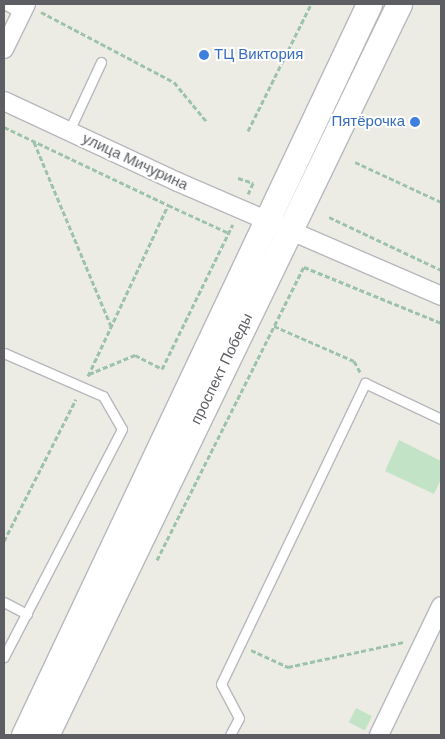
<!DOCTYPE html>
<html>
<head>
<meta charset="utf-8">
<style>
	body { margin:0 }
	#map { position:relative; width:445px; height:739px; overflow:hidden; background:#edece4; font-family:"DM Sans",sans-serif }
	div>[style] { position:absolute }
	.green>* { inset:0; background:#c2e3c5; transform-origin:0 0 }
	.path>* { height:3px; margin-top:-1.5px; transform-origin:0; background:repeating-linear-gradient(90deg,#9cc3aa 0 5px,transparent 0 7.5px) }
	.roads { filter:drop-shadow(1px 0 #b6b8bd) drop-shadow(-1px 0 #b6b8bd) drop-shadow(0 1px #b6b8bd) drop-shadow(0 -1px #b6b8bd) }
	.service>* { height:9px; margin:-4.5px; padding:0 4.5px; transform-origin:4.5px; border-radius:4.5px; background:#fff }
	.minor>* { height:18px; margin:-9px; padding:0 9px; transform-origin:9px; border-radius:9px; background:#fff }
	.secondary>* { height:25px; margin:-12.5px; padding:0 12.5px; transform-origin:12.5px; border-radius:12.5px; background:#fff }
	.dots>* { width:14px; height:14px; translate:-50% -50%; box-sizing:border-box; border:2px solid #fff; border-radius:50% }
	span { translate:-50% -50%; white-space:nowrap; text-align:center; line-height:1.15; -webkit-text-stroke:4px #fff; paint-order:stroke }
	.shop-label { font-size:15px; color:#366cbe }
	.left { translate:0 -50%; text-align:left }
	.right { translate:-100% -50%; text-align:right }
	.street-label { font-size:15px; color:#5c5e63 }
	.frame { position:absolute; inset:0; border:5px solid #5c5e63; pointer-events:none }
</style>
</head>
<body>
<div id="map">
	<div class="green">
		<div style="clip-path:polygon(399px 440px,441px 461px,441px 479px,434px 494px,385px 471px)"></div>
		<div style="left:356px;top:708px;width:18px;height:16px;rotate:27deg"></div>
	</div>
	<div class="path">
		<div style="left:41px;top:12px;width:150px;rotate:27.8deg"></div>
		<div style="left:174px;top:82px;width:52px;rotate:50.5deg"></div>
		<div style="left:4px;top:127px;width:182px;rotate:25.4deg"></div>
		<div style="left:248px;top:131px;width:142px;rotate:-63.6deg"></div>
		<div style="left:34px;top:142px;width:199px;rotate:67.3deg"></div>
		<div style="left:355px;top:162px;width:95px;rotate:24.9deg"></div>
		<div style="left:238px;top:178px;width:16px;rotate:18deg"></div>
		<div style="left:253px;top:183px;width:12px;rotate:114deg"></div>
		<div style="left:329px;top:217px;width:124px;rotate:25.3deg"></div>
		<div style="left:274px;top:326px;width:87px;rotate:23.6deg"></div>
		<div style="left:354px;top:361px;width:13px;rotate:61deg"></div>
		<div style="left:89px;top:374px;width:50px;rotate:-22.4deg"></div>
		<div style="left:135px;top:355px;width:30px;rotate:27deg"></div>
		<div style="left:162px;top:369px;width:161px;rotate:-63.9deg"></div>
		<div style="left:88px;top:376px;width:189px;rotate:-64.9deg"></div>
		<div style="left:168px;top:205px;width:67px;rotate:24.7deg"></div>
		<div style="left:4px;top:541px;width:159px;rotate:-63.1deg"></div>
		<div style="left:157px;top:560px;width:328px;rotate:-63.4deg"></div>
		<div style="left:304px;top:267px;width:148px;rotate:22.2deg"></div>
		<div style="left:251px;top:650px;width:41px;rotate:24.7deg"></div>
		<div style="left:288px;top:667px;width:119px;rotate:-12.2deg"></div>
	</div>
	<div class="roads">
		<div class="service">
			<div style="left:4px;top:4px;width:19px;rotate:28deg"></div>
			<div style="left:69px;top:131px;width:76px;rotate:-65.1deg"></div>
			<div style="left:4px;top:353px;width:108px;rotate:23.5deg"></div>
			<div style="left:103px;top:396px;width:38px;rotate:60deg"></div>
			<div style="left:122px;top:429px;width:257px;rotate:117.4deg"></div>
			<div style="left:4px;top:602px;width:26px;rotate:28deg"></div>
			<div style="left:230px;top:735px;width:19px;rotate:-62deg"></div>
			<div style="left:239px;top:718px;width:38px;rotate:-118deg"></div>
			<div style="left:221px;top:684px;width:334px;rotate:-64.4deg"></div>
			<div style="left:365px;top:383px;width:84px;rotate:25.3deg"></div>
		</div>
		<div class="minor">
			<div style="left:4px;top:49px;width:50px;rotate:-63.9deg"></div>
			<div style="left:4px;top:101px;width:192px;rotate:25deg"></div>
			<div style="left:178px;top:182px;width:287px;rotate:23.4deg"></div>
			<div style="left:379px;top:735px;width:143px;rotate:-64.3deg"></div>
		</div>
		<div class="secondary">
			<div style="left:24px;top:735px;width:808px;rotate:-64.73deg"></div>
			<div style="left:46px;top:735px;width:812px;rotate:-64.22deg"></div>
		</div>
	</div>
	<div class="dots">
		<div style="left:204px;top:55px;background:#3f7fe0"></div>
		<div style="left:415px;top:122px;background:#3f7fe0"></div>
	</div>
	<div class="shop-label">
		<span class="left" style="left:214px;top:55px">ТЦ Виктория</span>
		<span class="right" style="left:405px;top:122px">Пятёрочка</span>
	</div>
	<div class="street-label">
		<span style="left:135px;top:162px;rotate:25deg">улица Мичурина</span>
		<span style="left:222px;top:369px;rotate:-64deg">проспект Победы</span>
	</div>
	<div class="frame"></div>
</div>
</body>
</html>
